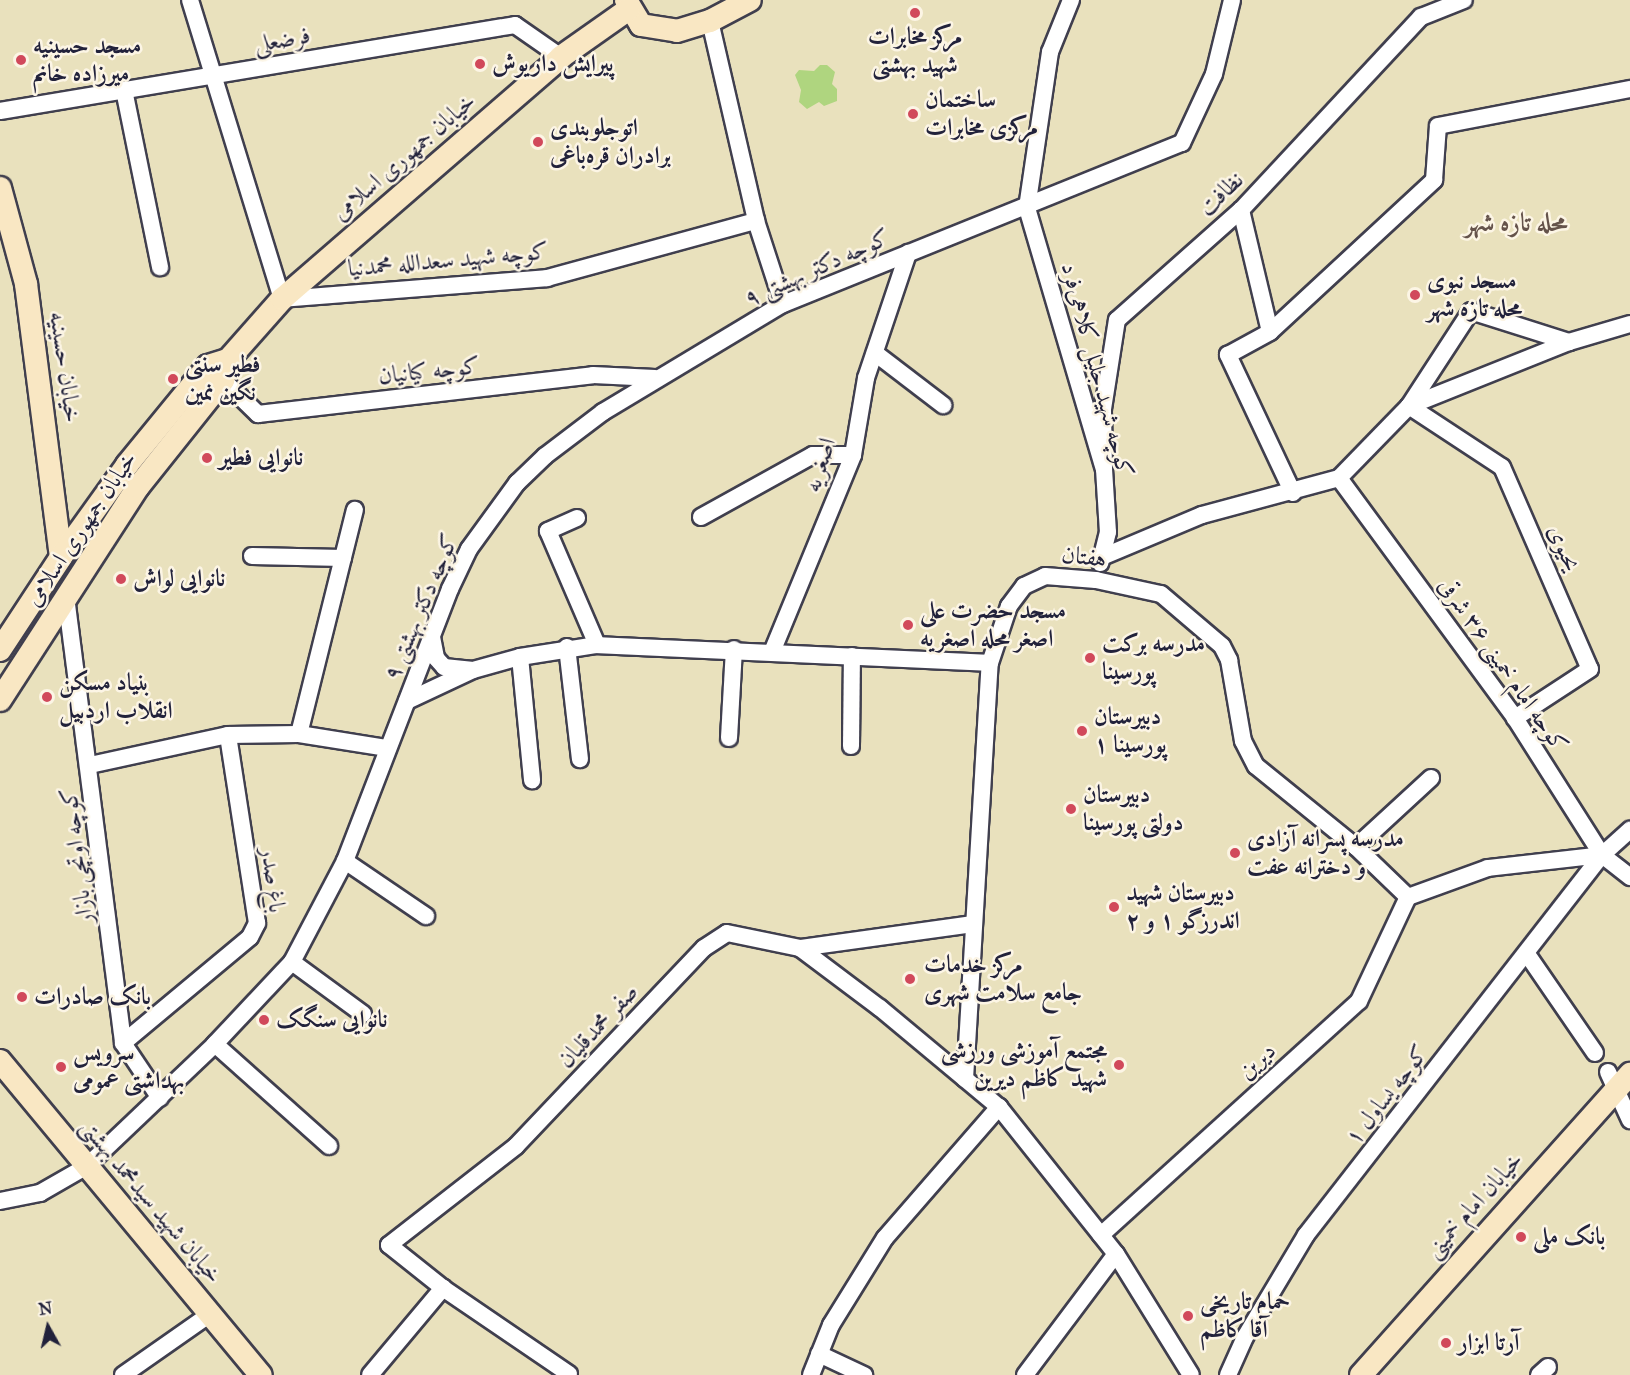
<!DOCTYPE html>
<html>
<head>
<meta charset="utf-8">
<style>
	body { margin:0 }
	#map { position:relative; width:1630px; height:1375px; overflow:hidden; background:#e9e1bd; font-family:"IM FELL Great Primer",Amiri,serif }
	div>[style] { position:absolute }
	.green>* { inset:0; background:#afd57f }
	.roads { filter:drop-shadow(2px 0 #403f4e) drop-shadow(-2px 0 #403f4e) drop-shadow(0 2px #403f4e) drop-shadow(0 -2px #403f4e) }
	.street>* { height:16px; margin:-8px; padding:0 8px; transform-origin:8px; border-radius:8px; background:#fff }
	.secondary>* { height:22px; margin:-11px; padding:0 11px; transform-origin:11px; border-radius:11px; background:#f9e7c3 }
	.dots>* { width:16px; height:16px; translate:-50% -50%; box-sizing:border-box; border:3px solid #fcf5e5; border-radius:50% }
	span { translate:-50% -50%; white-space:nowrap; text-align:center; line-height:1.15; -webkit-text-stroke:5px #fcf5e5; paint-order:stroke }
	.poi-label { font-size:24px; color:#22223b; font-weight:700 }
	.left { translate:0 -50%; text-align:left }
	.right { translate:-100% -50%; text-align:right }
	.street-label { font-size:24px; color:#22223b }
	.neighbourhood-label { font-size:26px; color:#65534b; font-weight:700 }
	.north { position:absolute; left:18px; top:1297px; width:60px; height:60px; -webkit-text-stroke:4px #fcf5e5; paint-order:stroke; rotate:352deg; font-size:16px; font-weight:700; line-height:24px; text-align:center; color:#22223b }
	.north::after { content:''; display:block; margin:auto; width:21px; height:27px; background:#22223b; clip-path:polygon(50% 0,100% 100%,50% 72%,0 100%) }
</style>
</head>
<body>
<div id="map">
	<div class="green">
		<div style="clip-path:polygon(820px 65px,827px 65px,835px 72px,832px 84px,837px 89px,837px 101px,824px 106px,819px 102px,807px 109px,799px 102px,801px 90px,795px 75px,799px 70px,814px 71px)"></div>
	</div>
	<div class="roads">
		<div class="street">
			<div style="left:190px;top:0;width:313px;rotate:72.9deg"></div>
			<div style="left:282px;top:299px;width:266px;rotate:-4.5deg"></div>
			<div style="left:547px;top:278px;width:217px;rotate:-15.3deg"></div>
			<div style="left:1071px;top:0;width:56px;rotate:112deg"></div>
			<div style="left:1050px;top:52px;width:158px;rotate:98.4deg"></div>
			<div style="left:1027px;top:208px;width:272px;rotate:73.6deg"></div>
			<div style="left:1104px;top:469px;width:63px;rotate:86.4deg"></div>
			<div style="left:1108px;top:532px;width:32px;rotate:104deg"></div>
			<div style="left:710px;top:21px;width:205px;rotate:77deg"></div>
			<div style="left:756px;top:221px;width:87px;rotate:72deg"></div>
			<div style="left:124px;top:90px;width:181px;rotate:78.5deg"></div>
			<div style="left:0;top:111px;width:522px;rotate:-9.48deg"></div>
			<div style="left:515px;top:25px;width:56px;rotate:34.8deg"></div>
			<div style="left:1241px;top:210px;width:125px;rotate:76.6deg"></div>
			<div style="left:875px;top:353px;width:86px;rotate:37.4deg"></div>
			<div style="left:223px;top:380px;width:49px;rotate:44.2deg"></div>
			<div style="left:258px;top:414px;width:337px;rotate:-6.6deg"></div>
			<div style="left:593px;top:375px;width:62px;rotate:2.8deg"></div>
			<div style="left:1409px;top:406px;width:111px;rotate:33.3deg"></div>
			<div style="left:1502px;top:467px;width:220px;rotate:66.5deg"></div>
			<div style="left:1590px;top:669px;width:90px;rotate:146.8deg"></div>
			<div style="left:1409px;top:406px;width:172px;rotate:-21.8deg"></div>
			<div style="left:1104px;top:469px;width:60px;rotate:-91deg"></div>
			<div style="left:1103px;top:409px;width:90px;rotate:-81.1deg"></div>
			<div style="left:1117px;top:320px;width:166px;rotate:-41.6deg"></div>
			<div style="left:1241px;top:210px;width:264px;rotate:-47deg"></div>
			<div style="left:1421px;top:17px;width:46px;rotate:-21.6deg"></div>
			<div style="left:1339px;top:478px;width:298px;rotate:53.7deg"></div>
			<div style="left:1515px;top:718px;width:162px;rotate:57.6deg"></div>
			<div style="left:1602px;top:855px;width:36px;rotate:38deg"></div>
			<div style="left:1293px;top:493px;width:153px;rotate:-115.2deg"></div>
			<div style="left:1228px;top:355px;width:48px;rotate:-28.7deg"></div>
			<div style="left:1270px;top:332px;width:224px;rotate:-42.8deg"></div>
			<div style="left:1434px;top:180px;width:54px;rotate:-85.8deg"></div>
			<div style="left:1438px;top:126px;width:196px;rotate:-10.9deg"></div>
			<div style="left:701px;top:517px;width:128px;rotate:-29deg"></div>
			<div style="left:813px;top:455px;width:40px"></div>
			<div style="left:577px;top:518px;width:32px;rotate:156deg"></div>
			<div style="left:548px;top:531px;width:124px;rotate:66.7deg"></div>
			<div style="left:252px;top:556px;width:91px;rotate:1.3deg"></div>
			<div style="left:1102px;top:557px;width:108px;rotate:-22.8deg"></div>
			<div style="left:1202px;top:515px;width:142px;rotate:-15.1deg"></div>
			<div style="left:1339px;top:478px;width:100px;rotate:-45.8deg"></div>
			<div style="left:1409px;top:406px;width:113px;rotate:-56.9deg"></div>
			<div style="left:1471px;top:311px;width:103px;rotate:17.6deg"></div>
			<div style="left:1569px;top:342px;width:64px;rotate:-16.4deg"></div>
			<div style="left:66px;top:597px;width:450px;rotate:82.7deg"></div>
			<div style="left:123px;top:1043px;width:66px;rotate:56.1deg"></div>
			<div style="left:432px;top:637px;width:21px;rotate:79deg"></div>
			<div style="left:436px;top:658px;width:12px;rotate:48deg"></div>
			<div style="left:444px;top:667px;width:27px;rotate:6deg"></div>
			<div style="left:567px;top:647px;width:113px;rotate:83.4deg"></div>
			<div style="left:772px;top:652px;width:213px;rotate:-67.6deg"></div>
			<div style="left:853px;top:455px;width:78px;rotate:-80.4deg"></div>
			<div style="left:866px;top:378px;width:132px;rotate:-71.4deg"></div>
			<div style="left:520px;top:657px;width:124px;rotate:84.4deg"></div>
			<div style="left:407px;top:701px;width:73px;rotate:-25.2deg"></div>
			<div style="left:473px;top:670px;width:49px;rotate:-15.5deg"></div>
			<div style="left:520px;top:657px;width:78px;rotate:-8.9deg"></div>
			<div style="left:597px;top:645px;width:393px;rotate:2.6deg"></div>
			<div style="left:299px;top:734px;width:231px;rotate:-76deg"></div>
			<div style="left:729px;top:738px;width:89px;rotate:-86.8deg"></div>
			<div style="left:851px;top:746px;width:90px;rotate:-89.4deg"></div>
			<div style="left:90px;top:765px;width:141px;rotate:-12.3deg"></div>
			<div style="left:228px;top:735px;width:71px;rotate:-0.8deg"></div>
			<div style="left:299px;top:734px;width:88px;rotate:9.1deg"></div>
			<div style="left:1356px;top:847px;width:102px;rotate:-42.6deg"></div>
			<div style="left:345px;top:861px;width:98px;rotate:34.2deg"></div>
			<div style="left:1408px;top:897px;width:85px;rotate:-19.9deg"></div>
			<div style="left:1488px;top:868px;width:115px;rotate:-6.5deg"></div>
			<div style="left:800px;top:948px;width:174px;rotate:-7.9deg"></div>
			<div style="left:1527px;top:954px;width:120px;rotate:55.5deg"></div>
			<div style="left:292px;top:962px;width:88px;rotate:36.2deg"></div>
			<div style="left:123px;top:1043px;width:165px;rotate:-39.8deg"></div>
			<div style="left:250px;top:937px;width:16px;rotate:-63deg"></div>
			<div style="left:257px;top:923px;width:190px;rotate:-98.8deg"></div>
			<div style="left:215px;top:1044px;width:153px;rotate:41.8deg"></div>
			<div style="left:1608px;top:1072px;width:53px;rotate:65.4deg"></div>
			<div style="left:965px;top:1079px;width:417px;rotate:-86.6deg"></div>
			<div style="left:990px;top:663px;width:60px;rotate:-71.6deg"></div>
			<div style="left:1009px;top:606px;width:25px;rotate:-53deg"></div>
			<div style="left:1024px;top:586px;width:23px;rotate:-25deg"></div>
			<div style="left:1045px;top:576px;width:51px;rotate:4.5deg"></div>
			<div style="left:1096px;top:580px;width:66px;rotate:12.2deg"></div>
			<div style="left:1161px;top:594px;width:80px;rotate:40.4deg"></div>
			<div style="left:1222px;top:646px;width:16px;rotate:63deg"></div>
			<div style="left:1229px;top:660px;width:82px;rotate:80.2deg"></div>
			<div style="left:1243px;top:741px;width:28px;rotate:63deg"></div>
			<div style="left:1256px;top:766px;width:129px;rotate:39deg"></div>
			<div style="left:1356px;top:847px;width:72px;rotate:43.9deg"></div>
			<div style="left:0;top:1201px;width:41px;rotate:-11.3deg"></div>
			<div style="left:40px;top:1193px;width:54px;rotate:-29.9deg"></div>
			<div style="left:87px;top:1166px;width:177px;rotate:-43.6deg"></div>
			<div style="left:215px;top:1044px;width:112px;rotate:-46.8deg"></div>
			<div style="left:292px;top:962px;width:114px;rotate:-62.3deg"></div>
			<div style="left:345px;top:861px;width:292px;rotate:-68.9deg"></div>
			<div style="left:450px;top:589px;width:44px;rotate:-64.6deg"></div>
			<div style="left:469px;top:549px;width:82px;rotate:-54deg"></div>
			<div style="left:517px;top:483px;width:39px;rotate:-44deg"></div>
			<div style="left:545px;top:456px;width:73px;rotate:-37.2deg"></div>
			<div style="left:603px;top:412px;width:210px;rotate:-31deg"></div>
			<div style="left:783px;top:304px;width:430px;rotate:-22deg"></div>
			<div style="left:1182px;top:143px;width:76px;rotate:-65.1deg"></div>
			<div style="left:1214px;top:74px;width:76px;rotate:-76.3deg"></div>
			<div style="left:1101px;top:1235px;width:348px;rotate:-42.2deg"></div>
			<div style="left:1359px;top:1001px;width:115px;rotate:-64.8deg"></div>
			<div style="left:819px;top:1354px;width:50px;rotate:25deg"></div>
			<div style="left:569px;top:1374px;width:153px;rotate:-145.7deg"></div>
			<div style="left:443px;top:1288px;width:69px;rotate:-141.5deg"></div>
			<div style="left:389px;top:1245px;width:161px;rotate:-37.9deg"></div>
			<div style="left:516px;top:1146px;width:273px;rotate:-46.5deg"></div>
			<div style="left:704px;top:948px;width:27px;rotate:-33deg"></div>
			<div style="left:727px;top:933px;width:75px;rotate:11.6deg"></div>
			<div style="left:800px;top:948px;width:100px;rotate:36.9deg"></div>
			<div style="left:880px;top:1008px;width:155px;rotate:39.8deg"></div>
			<div style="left:999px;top:1107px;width:188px;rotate:51.5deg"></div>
			<div style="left:1116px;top:1254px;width:142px;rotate:58.2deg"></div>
			<div style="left:123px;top:1375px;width:106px;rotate:-35deg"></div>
			<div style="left:370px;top:1375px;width:114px;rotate:-50deg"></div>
			<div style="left:811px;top:1375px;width:54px;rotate:-68.2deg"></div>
			<div style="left:831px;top:1325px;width:102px;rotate:-58.2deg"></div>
			<div style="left:885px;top:1238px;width:174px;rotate:-49deg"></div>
			<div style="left:1025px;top:1375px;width:151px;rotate:-53.1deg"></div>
			<div style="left:1228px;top:1375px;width:42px;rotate:-65.9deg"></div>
			<div style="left:1245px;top:1337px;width:119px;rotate:-59.1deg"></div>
			<div style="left:1306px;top:1235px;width:482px;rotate:-52.1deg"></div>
			<div style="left:1602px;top:855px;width:38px;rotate:-42deg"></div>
			<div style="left:1539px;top:1375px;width:12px;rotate:-42deg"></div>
		</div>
		<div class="secondary">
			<div style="left:626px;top:0;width:29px;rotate:59deg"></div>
			<div style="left:641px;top:25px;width:36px;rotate:9deg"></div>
			<div style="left:677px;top:31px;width:34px;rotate:-17deg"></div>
			<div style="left:710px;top:21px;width:45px;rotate:-27.7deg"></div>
			<div style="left:0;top:188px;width:99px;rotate:74.8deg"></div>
			<div style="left:26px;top:284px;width:275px;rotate:82.7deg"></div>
			<div style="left:0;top:650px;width:111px;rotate:-56.7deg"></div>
			<div style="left:61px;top:557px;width:113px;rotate:-54.3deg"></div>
			<div style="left:127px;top:465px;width:128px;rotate:-50.7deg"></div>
			<div style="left:208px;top:366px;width:21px;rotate:-17deg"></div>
			<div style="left:0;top:700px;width:254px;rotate:-57.1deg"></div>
			<div style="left:138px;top:487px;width:137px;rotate:-51.5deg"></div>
			<div style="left:223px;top:380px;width:21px;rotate:-76deg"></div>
			<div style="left:228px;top:360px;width:81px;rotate:-48.5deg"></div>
			<div style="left:282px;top:299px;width:369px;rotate:-40.9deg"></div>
			<div style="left:561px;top:57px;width:83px;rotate:-35.2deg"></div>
			<div style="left:0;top:1061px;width:408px;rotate:50.3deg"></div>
			<div style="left:1361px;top:1375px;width:404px;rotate:-48.2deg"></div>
		</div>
	</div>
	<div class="dots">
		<div style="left:915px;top:13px;background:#d1495b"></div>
		<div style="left:21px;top:60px;background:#d1495b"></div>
		<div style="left:480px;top:64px;background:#d1495b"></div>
		<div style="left:913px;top:114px;background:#d1495b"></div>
		<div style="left:538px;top:142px;background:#d1495b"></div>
		<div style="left:1415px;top:295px;background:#d1495b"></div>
		<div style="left:173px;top:379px;background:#d1495b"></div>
		<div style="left:207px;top:458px;background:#d1495b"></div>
		<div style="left:121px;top:579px;background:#d1495b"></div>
		<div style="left:908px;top:625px;background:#d1495b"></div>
		<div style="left:1090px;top:658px;background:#d1495b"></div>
		<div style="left:47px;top:697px;background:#d1495b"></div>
		<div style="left:1082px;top:731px;background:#d1495b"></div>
		<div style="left:1071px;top:809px;background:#d1495b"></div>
		<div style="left:1235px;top:853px;background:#d1495b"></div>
		<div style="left:1114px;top:907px;background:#d1495b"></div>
		<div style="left:910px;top:979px;background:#d1495b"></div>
		<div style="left:22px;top:997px;background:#d1495b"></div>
		<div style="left:264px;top:1020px;background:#d1495b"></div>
		<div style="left:1119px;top:1065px;background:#d1495b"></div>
		<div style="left:61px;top:1067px;background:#d1495b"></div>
		<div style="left:1521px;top:1237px;background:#d1495b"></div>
		<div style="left:1188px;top:1316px;background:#d1495b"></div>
		<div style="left:1446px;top:1343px;background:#d1495b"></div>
	</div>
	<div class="poi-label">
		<span style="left:915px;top:51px">مرکز مخابرات<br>شهید بهشتی</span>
		<span class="left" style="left:33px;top:60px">مسجد حسینیه<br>میرزاده خانم</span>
		<span class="left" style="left:492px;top:64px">پیرایش داریوش</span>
		<span class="left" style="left:925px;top:114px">ساختمان<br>مرکزی مخابرات</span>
		<span class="left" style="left:550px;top:142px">اتوجلوبندی<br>برادران قره‌باغی</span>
		<span class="left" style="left:1427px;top:295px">مسجد نبوی<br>محله تازه شهر</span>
		<span class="left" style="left:185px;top:379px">فطیر سنتی<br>نگین نمین</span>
		<span class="left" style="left:219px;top:458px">نانوایی فطیر</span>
		<span class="left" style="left:133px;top:579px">نانوایی لواش</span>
		<span class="left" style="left:920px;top:625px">مسجد حضرت علی<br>اصغر محله اصغریه</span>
		<span class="left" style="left:1102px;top:658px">مدرسه برکت<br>پورسینا</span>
		<span class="left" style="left:59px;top:697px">بنیاد مسکن<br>انقلاب اردبیل</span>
		<span class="left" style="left:1094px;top:731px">دبیرستان<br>پورسینا ۱</span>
		<span class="left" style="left:1083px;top:809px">دبیرستان<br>دولتی پورسینا</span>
		<span class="left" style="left:1247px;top:853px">مدرسه پسرانه آزادی<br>و دخترانه عفت</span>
		<span class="left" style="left:1126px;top:907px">دبیرستان شهید<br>اندرزگو ۱ و ۲</span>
		<span class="left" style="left:924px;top:979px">مرکز خدمات<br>جامع سلامت شهری</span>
		<span class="left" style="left:34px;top:997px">بانک صادرات</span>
		<span class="left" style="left:276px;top:1020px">نانوایی سنگک</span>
		<span class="right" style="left:1107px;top:1065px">مجتمع آموزشی ورزشی<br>شهید کاظم دیرین</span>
		<span class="left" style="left:73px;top:1067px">سرویس<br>بهداشتی عمومی</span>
		<span class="left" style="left:1533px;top:1237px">بانک ملی</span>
		<span class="left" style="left:1200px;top:1316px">حمام تاریخی<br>آقا کاظم</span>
		<span class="left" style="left:1458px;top:1343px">آرتا ابزار</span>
	</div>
	<div class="street-label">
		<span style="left:282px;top:40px;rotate:-10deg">فرضعلی</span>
		<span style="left:404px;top:157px;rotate:-41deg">خیابان جمهوری اسلامی</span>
		<span style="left:1221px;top:194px;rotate:-44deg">نظافت</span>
		<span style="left:448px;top:260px;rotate:-5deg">کوچه شهید سعدالله محمدنیا</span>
		<span style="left:817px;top:268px;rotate:-24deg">کوچه دکتر بهشتی ۹</span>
		<span style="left:65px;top:367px;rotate:82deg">خیابان حسینیه</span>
		<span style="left:1097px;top:370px;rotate:75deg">کوچه شهید جلیل کلاهی‌فرد</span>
		<span style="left:429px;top:371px;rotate:-6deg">کوچه کیانیان</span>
		<span style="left:820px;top:465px;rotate:-72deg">اصغریه</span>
		<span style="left:81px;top:529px;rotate:-56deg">خیابان جمهوری اسلامی</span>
		<span style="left:1564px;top:548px;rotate:67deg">یحیوی</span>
		<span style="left:1084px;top:557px;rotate:7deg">هفتان</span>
		<span style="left:421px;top:607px;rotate:-67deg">کوچه دکتر بهشتی ۹</span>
		<span style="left:1503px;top:665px;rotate:55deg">کوچه امام خمینی ۳۶ شرقی</span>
		<span style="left:77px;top:856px;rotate:-97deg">کوچه اوتچی بازار</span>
		<span style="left:273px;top:880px;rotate:83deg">باغ صدر</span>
		<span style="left:598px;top:1026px;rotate:-47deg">صفر محمدقلیان</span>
		<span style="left:1257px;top:1061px;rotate:-42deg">دیرین</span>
		<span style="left:1387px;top:1095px;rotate:-52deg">کوچه یساول ۱</span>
		<span style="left:151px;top:1201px;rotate:50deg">خیابان شهید سیدمحمد بهشتی</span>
		<span style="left:1474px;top:1205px;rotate:-48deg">خیابان امام خمینی</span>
	</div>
	<div class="neighbourhood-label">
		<span style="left:1516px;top:223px">محله تازه شهر</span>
	</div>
	<div class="north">N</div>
</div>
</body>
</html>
